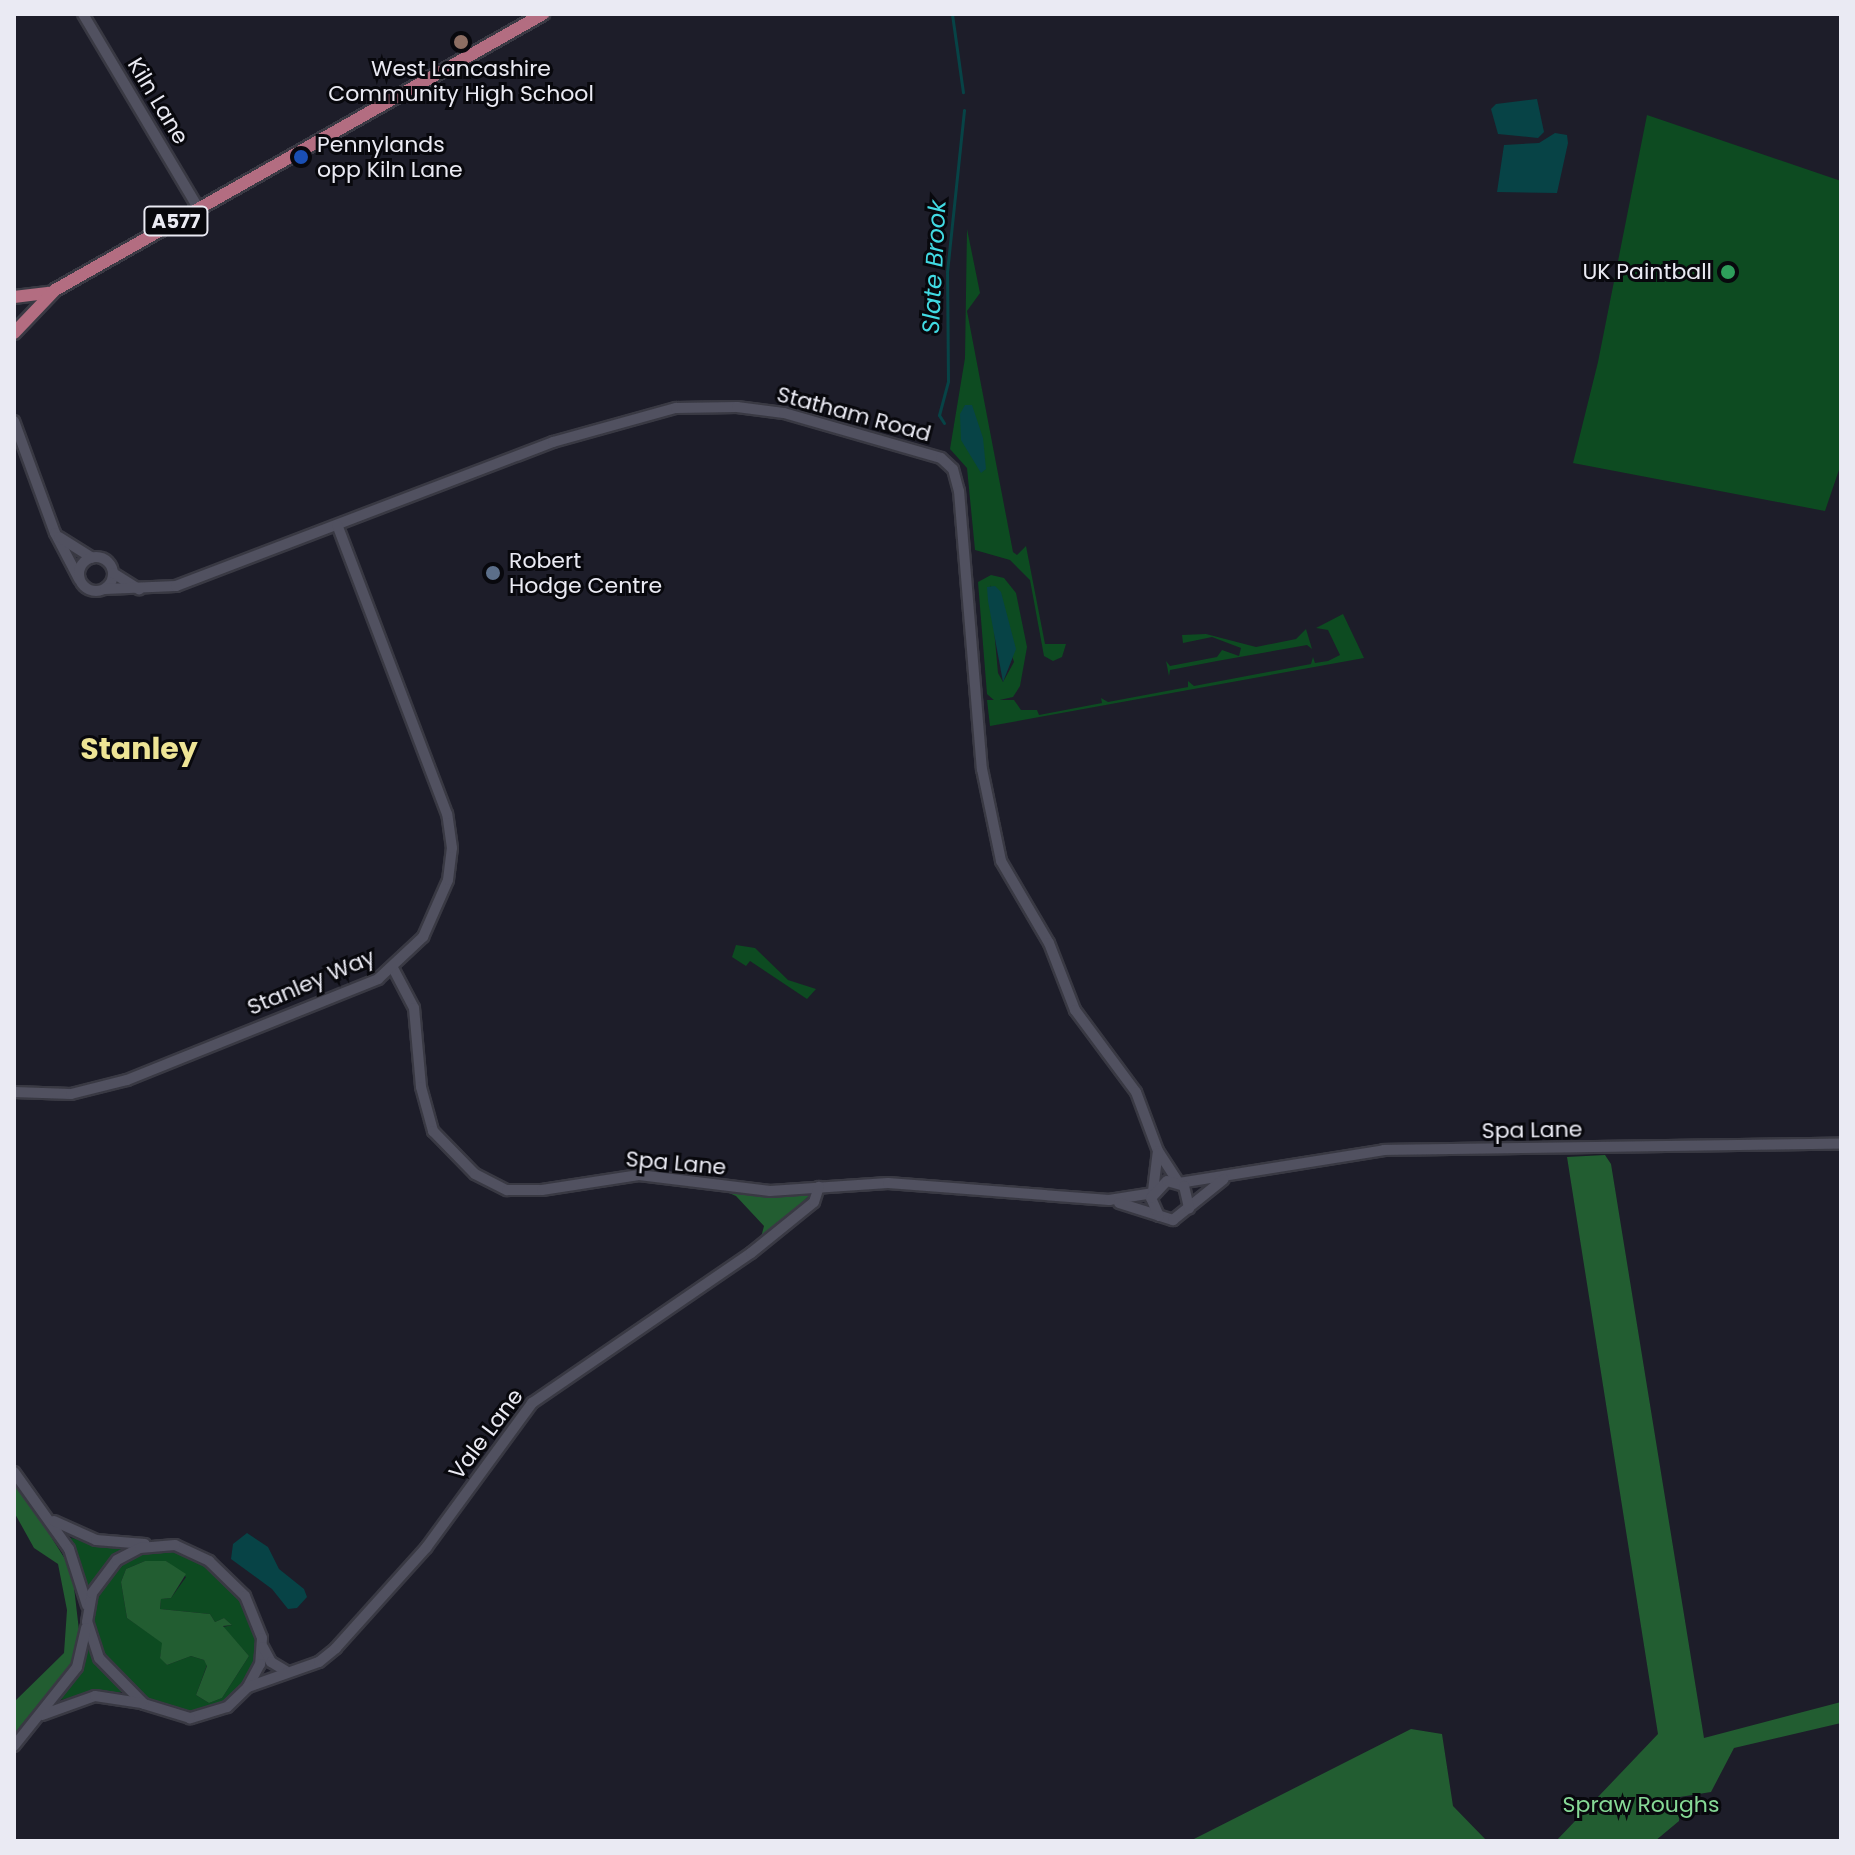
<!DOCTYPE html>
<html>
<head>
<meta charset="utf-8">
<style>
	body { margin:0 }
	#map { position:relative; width:1855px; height:1855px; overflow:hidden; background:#1d1d29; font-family:Poppins,sans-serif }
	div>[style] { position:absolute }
	.green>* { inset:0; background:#0d4b21 }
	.forest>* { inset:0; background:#225d31 }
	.water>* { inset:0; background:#074346 }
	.stream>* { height:3px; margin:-1.5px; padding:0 1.5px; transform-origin:1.5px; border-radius:1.5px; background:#074346 }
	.roads { filter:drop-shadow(2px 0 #393943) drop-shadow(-2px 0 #393943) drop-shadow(0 2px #393943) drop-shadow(0 -2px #393943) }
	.minor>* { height:10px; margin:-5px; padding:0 5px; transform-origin:5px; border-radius:5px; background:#515160 }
	.minor>.ring { margin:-5px; padding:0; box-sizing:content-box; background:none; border:10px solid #515160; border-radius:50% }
	.major>* { height:12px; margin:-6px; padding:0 6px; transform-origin:6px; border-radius:6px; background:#b36d81 }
	.dots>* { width:22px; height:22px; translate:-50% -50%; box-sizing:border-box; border:4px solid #08080d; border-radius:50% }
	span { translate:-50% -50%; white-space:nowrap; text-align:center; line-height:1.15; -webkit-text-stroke:6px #08080d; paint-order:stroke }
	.shield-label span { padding:2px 6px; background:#08080d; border:2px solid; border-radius:6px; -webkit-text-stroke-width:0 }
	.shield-label { font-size:20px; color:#eaeaf3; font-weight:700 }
	.poi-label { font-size:22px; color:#eaeaf3 }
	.left { translate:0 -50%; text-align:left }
	.right { translate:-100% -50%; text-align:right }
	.street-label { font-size:22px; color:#eaeaf3 }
	.park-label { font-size:22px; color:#86d996 }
	.water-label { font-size:24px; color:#41dae3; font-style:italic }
	.district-label { font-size:30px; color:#eee495; font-weight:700 }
	.frame { position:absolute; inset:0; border:16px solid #eaeaf3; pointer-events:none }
</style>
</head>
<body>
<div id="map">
	<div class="green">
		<div style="clip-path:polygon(1647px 115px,1841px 181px,1841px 464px,1825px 511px,1573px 463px,1598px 362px)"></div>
		<div style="clip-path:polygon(967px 229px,980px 293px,967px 311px,1013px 552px,1017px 555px,1026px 546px,1045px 644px,1066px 644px,1062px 657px,1053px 661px,1044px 656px,1030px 580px,1010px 560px,975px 550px,967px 468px,950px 449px,965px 358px)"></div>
		<div style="clip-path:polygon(evenodd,991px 575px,1004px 578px,1016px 593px,1027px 647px,1020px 686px,1013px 697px,995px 701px,987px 694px,978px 582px,991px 575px,990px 585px,1014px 662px,1003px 682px,998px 673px,990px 585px)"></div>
		<div style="clip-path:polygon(1343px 614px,1364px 658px,990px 726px,987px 700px,1014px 700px,1021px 710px,1037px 710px,1039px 715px,1102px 703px,1101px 698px,1108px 702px,1188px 687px,1188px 681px,1194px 686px,1311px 664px,1313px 657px,1315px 663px,1328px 661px,1340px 655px,1328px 630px,1316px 628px)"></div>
		<div style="clip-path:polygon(1306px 629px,1312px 649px,1307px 645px,1217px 661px,1170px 670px,1169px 676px,1166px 661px,1170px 666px,1217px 657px,1222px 650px,1239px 656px,1241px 648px,1212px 637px,1183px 643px,1182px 635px,1206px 634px,1256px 647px,1296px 639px)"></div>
		<div style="clip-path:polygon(736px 945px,755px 948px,788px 980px,816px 989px,807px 999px,750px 961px,746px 966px,732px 957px)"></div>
		<div style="clip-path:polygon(68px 1539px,71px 1538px,127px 1549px,105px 1565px,88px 1590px)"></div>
		<div style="clip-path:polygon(evenodd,168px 1550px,207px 1565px,244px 1603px,255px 1628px,256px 1655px,247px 1679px,231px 1698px,204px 1712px,170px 1711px,150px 1703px,108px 1662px,95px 1637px,94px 1607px,110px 1574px,135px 1556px,168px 1550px,166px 1561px,186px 1577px,171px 1598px,161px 1599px,160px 1609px,210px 1614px,215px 1622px,224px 1618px,232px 1625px,223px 1627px,249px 1656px,222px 1698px,209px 1703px,196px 1695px,207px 1665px,204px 1660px,191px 1656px,167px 1665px,160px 1657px,163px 1643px,127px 1618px,121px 1582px,126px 1569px,145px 1561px,166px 1561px)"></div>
		<div style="clip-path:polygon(89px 1649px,123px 1692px,94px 1692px,60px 1700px)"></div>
	</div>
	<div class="forest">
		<div style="clip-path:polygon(1605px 1155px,1611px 1164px,1704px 1738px,1841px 1702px,1841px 1723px,1734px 1748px,1711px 1792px,1680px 1797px,1679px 1821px,1655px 1841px,1556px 1841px,1658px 1734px,1567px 1157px)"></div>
		<div style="clip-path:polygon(722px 1190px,765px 1194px,811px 1194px,760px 1241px,764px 1226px,736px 1196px)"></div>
		<div style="clip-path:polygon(14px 1478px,72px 1570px,80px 1639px,76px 1658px,14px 1734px,14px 1702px,64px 1653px,67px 1610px,58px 1564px,34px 1548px,14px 1512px)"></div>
		<div style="clip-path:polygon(145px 1561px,166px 1561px,186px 1574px,171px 1598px,161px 1599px,160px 1609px,210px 1614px,215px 1622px,224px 1618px,232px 1625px,223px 1626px,249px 1656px,222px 1698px,209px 1703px,196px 1695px,207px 1666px,204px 1660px,191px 1656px,167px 1665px,160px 1658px,162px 1643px,127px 1618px,121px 1582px,126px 1569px)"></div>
		<div style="clip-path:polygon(1411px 1729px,1442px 1734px,1453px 1806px,1487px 1841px,1190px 1841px)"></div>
	</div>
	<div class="water">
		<div style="clip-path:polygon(1537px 99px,1544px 132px,1538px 138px,1498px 134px,1491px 109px,1496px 104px)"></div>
		<div style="clip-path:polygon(1555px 133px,1567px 135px,1568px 143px,1557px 193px,1497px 192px,1504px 145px,1539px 143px)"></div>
		<div style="clip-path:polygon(965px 405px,972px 405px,983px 438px,986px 469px,981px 473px,961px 440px,960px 414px)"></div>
		<div style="clip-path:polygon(995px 586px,1001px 592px,1016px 649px,1003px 682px,988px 601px,987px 587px)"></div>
		<div style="clip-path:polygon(247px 1533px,268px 1547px,279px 1569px,304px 1589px,307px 1597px,297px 1608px,288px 1609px,272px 1589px,231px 1559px,233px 1544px)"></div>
	</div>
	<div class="stream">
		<div style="left:952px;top:14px;width:79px;rotate:82deg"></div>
		<div style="left:944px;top:423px;width:9px;rotate:-122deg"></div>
		<div style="left:939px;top:415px;width:35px;rotate:-75deg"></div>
		<div style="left:948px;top:381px;width:109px;rotate:-90.5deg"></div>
		<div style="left:947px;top:272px;width:163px;rotate:-84deg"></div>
	</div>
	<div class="roads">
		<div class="minor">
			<div style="left:83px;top:14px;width:226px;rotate:59.3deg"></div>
			<div style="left:14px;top:421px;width:119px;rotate:69.9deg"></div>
			<div style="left:55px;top:533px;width:52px;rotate:62.4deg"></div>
			<div style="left:59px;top:537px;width:39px;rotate:32deg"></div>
			<div class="ring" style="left:79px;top:557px;width:24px;height:24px"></div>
			<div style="left:113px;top:573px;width:31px;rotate:32deg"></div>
			<div style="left:105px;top:589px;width:71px;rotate:-2.4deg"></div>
			<div style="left:176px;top:586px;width:404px;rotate:-20.9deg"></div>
			<div style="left:553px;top:442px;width:128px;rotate:-15.5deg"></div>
			<div style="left:676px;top:408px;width:61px;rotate:-0.9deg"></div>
			<div style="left:737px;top:407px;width:47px;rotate:7.3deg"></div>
			<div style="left:784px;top:413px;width:163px;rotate:16deg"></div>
			<div style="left:941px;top:458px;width:16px;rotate:43deg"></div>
			<div style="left:953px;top:469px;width:23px;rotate:75deg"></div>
			<div style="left:959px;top:491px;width:279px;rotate:85.3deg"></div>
			<div style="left:982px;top:769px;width:94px;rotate:78.3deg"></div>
			<div style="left:1001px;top:861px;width:95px;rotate:59.7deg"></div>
			<div style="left:1049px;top:943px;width:72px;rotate:68.8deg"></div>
			<div style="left:1075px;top:1010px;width:102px;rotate:53.4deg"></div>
			<div style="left:1136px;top:1092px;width:63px;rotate:69.6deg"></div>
			<div style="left:1158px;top:1151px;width:37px;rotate:57deg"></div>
			<div style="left:393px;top:968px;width:45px;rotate:62.3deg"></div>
			<div style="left:414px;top:1008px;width:79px;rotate:84.9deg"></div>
			<div style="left:421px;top:1087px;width:46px;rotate:74.7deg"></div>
			<div style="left:433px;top:1131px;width:60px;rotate:45.7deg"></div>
			<div style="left:475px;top:1174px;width:36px;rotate:27deg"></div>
			<div style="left:507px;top:1190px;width:35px"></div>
			<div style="left:542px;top:1190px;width:98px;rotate:-8.8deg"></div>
			<div style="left:639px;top:1175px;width:132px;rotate:7deg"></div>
			<div style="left:770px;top:1191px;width:118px;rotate:-3.9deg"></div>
			<div style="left:888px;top:1183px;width:222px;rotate:4.4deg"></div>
			<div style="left:1109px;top:1200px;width:45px;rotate:-9deg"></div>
			<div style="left:14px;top:1092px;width:57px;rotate:2deg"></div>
			<div style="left:71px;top:1094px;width:58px;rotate:-14deg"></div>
			<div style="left:127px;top:1080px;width:271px;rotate:-21.9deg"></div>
			<div style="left:378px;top:979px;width:62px;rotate:-43deg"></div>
			<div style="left:423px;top:937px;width:62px;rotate:-66.3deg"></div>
			<div style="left:448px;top:880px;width:32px;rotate:-83deg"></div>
			<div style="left:452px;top:848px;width:34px;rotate:-98deg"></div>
			<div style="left:447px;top:814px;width:309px;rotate:-110.8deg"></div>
			<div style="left:1179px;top:1183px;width:208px;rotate:-9.1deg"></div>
			<div style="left:1384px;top:1150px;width:457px;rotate:-0.8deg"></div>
			<div style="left:1153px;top:1191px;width:38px;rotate:-83deg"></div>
			<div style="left:1119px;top:1203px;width:57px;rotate:17.5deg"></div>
			<div style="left:1173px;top:1220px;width:65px;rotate:-38.8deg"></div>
			<div style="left:1159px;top:1216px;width:20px;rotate:-114deg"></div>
			<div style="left:1151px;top:1198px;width:23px;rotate:-47deg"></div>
			<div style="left:1167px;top:1181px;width:18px;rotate:16deg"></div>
			<div style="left:1184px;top:1186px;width:23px;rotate:77deg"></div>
			<div style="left:14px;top:1472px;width:95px;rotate:54.5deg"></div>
			<div style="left:69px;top:1549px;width:59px;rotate:72.2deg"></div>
			<div style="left:54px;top:1521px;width:46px;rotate:24.3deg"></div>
			<div style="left:96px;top:1540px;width:49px;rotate:4.7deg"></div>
			<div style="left:175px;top:1545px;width:38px;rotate:25deg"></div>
			<div style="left:209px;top:1561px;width:50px;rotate:44.2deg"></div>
			<div style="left:245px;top:1596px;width:45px;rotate:68deg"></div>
			<div style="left:262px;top:1638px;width:26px;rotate:94deg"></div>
			<div style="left:260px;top:1664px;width:26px;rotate:118deg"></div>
			<div style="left:248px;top:1687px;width:29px;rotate:136deg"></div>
			<div style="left:227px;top:1707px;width:39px;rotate:163deg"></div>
			<div style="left:190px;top:1718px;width:48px;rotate:-163.1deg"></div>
			<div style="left:144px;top:1704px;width:64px;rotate:-134.4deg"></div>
			<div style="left:99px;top:1658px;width:38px;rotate:-108deg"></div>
			<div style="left:87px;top:1622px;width:29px;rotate:-80deg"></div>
			<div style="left:92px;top:1593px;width:41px;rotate:-52.9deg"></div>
			<div style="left:117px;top:1560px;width:26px;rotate:-28deg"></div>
			<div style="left:140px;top:1548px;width:35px;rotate:-5deg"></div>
			<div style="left:263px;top:1647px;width:17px;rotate:62deg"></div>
			<div style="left:271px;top:1662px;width:17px;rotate:31deg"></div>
			<div style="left:248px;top:1687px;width:75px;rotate:-19.4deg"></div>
			<div style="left:319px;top:1662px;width:22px;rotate:-39deg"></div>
			<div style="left:336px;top:1648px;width:135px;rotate:-48deg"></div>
			<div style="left:426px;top:1548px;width:180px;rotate:-53.8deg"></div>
			<div style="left:532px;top:1403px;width:265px;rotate:-34.4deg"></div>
			<div style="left:751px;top:1253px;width:81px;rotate:-39deg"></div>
			<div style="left:814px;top:1202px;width:16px;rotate:-72deg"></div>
			<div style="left:42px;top:1715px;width:56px;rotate:-19.7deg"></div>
			<div style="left:95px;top:1696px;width:47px;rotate:8.7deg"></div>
			<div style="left:14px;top:1746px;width:101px;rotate:-51.4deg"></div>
			<div style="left:77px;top:1667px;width:40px;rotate:-77deg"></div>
		</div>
		<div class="major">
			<div style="left:14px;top:297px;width:34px;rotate:-7deg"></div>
			<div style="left:14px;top:333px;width:59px;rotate:-46.4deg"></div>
			<div style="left:55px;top:290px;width:561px;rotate:-29.49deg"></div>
		</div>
	</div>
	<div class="dots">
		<div style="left:461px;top:42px;background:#8d6e63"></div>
		<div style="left:301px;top:157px;background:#1a4fb4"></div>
		<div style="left:1728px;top:272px;background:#2e9e5b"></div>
		<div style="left:493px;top:573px;background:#5c6f8a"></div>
	</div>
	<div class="shield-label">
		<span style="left:176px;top:221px">A577</span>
	</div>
	<div class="poi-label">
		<span style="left:461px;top:81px">West Lancashire<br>Community High School</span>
		<span class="left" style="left:317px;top:157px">Pennylands<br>opp Kiln Lane</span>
		<span class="right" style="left:1712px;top:272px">UK Paintball</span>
		<span class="left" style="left:509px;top:573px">Robert<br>Hodge Centre</span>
	</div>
	<div class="street-label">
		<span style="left:158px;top:101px;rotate:59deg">Kiln Lane</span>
		<span style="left:854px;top:414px;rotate:15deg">Statham Road</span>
		<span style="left:311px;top:982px;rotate:-23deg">Stanley Way</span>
		<span style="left:1532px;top:1130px;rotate:-1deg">Spa Lane</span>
		<span style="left:676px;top:1163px;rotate:5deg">Spa Lane</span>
		<span style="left:486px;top:1434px;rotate:-53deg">Vale Lane</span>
	</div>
	<div class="park-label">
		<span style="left:1641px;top:1805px">Spraw Roughs</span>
	</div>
	<div class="water-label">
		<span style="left:934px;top:267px;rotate:-87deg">Slate Brook</span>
	</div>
	<div class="district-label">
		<span style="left:139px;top:749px">Stanley</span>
	</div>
	<div class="frame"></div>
</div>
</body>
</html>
